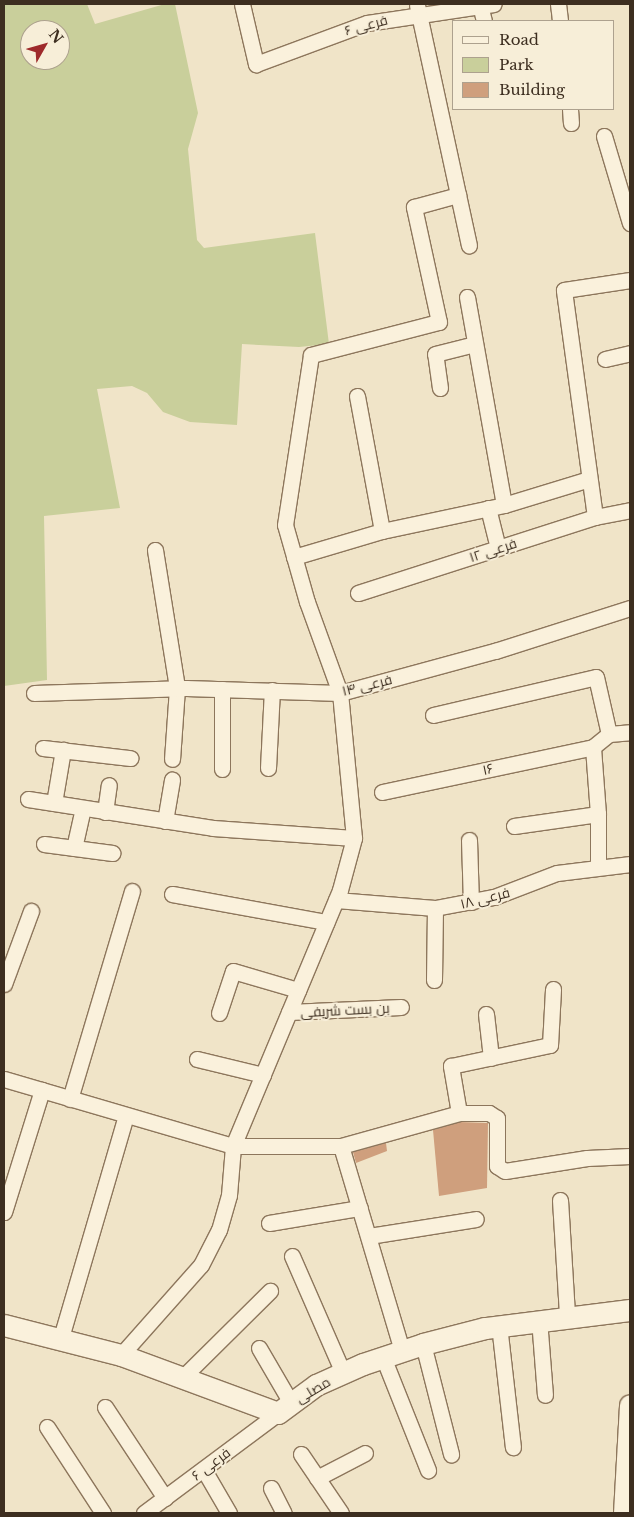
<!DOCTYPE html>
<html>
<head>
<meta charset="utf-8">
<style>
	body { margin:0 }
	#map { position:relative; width:634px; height:1517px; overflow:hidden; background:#f0e4c8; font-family:"Libre Baskerville",Cairo,serif }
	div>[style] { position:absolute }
	.green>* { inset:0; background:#c9cf9b }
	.building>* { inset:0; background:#cf9f7d }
	.roads { filter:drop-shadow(1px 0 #8d765c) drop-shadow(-1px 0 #8d765c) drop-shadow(0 1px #8d765c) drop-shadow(0 -1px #8d765c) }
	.street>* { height:15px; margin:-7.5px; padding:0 7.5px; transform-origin:7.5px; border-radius:7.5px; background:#faf1dc }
	.secondary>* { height:21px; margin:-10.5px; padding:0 10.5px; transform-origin:10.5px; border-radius:10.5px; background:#faf1dc }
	span { translate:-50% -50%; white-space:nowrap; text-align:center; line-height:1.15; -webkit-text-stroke:4px #f7eed8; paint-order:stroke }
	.street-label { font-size:14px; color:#3d2e20 }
	.frame { position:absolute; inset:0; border:5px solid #3d2e20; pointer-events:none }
	.legend { position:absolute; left:452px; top:20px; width:162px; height:90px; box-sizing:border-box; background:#f7eed8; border:1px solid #ada18e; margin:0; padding:6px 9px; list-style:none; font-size:15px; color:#3d2e20 }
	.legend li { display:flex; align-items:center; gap:10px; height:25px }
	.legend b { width:25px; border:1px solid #ada18e }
	.north { position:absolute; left:20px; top:20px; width:50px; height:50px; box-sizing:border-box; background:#f7eed8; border:1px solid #ada18e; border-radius:50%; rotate:52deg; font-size:14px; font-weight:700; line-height:20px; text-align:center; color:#3d2e20 }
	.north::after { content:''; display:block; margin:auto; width:18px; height:22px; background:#9e2a2b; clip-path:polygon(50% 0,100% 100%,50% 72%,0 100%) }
</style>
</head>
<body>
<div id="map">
	<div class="green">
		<div style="clip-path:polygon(evenodd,4px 4px,87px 4px,95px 24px,165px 4px,175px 4px,198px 113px,188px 149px,197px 240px,204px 248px,315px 233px,329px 344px,299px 347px,242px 344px,237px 425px,190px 422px,163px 412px,147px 393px,132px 386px,97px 389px,120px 508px,44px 516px,47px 680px,4px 686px,4px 4px,30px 30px,60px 30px,60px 60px,30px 60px,30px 30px)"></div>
	</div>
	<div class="building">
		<div style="clip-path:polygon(460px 1122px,488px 1123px,487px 1188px,439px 1196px,433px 1130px)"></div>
		<div style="clip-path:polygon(386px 1143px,387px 1151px,356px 1163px,353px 1152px)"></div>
	</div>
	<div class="roads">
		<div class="street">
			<div style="left:242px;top:4px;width:62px;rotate:76.9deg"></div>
			<div style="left:256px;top:64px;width:118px;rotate:-20.3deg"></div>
			<div style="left:367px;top:23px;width:128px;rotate:-8.5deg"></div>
			<div style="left:558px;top:4px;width:17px;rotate:83deg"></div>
			<div style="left:417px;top:5px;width:246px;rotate:77.8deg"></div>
			<div style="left:480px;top:5px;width:16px;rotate:76deg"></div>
			<div style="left:570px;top:109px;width:14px;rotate:86deg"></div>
			<div style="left:604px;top:136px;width:91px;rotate:73.4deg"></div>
			<div style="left:467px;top:297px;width:211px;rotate:79.9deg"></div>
			<div style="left:605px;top:359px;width:26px;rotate:-13deg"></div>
			<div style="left:440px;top:388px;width:34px;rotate:-98deg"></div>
			<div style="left:435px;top:354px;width:41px;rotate:-14deg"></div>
			<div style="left:357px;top:396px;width:137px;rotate:79.5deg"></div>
			<div style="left:488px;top:508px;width:41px;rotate:76deg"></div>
			<div style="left:595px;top:517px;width:229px;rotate:-97.8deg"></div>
			<div style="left:564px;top:290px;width:67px;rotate:-8.6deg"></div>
			<div style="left:155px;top:550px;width:140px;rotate:80.9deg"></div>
			<div style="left:177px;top:688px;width:71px;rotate:94deg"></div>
			<div style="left:294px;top:557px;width:92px;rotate:-16.5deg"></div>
			<div style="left:382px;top:531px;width:125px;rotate:-12deg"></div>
			<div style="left:504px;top:505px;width:89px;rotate:-17deg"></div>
			<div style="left:358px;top:593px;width:249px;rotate:-17.8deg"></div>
			<div style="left:595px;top:517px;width:36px;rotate:-11deg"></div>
			<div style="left:34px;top:693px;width:152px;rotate:-1.9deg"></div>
			<div style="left:186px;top:688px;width:154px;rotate:1.9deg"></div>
			<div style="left:340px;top:693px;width:161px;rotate:-15.2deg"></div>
			<div style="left:495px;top:651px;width:142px;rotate:-17.7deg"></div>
			<div style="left:433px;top:715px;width:167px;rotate:-13.1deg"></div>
			<div style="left:596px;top:677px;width:58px;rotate:77.2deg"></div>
			<div style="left:43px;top:748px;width:88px;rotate:6.6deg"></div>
			<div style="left:268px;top:768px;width:78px;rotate:-87.1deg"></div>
			<div style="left:222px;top:769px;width:80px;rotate:-90deg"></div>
			<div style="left:382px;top:792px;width:216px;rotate:-12deg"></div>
			<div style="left:28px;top:799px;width:187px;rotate:8.9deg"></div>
			<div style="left:213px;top:828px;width:141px;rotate:4.1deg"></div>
			<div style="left:54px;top:803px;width:54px;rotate:-80.4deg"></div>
			<div style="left:105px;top:812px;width:27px;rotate:-82deg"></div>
			<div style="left:165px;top:821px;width:42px;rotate:-80.3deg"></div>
			<div style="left:514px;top:826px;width:85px;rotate:-8.1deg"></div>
			<div style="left:469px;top:840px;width:62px;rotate:88.2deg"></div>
			<div style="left:44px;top:844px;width:69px;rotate:7.5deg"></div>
			<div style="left:74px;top:848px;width:41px;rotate:-77.3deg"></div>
			<div style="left:598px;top:867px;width:53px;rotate:-90deg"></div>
			<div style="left:598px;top:814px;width:67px;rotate:-94.3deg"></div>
			<div style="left:593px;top:747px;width:21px;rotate:-39deg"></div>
			<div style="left:609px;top:734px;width:21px;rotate:-5deg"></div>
			<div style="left:172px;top:894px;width:157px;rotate:10.3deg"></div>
			<div style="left:336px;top:900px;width:99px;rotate:4.6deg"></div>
			<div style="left:435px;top:908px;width:60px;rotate:-10.6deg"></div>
			<div style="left:494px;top:897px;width:67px;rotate:-20.9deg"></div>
			<div style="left:557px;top:873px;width:74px;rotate:-7deg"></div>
			<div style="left:434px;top:980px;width:72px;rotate:-89.2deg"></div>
			<div style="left:4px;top:984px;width:78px;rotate:-69.7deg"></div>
			<div style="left:289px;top:1012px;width:112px;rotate:-2.6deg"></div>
			<div style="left:219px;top:1013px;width:44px;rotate:-71.6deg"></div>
			<div style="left:233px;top:971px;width:68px;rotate:16.3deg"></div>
			<div style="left:486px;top:1014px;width:44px;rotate:83.5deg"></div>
			<div style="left:197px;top:1059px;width:68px;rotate:13.6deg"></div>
			<div style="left:4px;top:1079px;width:239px;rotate:16.3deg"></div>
			<div style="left:233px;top:1146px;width:108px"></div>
			<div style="left:341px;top:1146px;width:123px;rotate:-15.6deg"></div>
			<div style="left:459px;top:1113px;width:48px;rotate:-99.7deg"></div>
			<div style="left:451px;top:1066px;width:101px;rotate:-12deg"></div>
			<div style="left:550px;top:1045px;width:56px;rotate:-86.9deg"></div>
			<div style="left:70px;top:1099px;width:217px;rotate:-73.4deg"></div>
			<div style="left:459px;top:1113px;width:30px"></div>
			<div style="left:489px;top:1113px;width:9px;rotate:32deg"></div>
			<div style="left:497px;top:1118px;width:48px;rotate:90deg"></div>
			<div style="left:497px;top:1166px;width:9px;rotate:32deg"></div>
			<div style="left:505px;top:1171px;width:83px;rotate:-9deg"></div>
			<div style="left:587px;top:1158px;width:43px;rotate:-2.7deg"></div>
			<div style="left:341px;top:1146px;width:214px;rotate:73.4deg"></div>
			<div style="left:560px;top:1200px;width:116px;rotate:86.5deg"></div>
			<div style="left:4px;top:1212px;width:128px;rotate:-72.7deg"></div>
			<div style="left:269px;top:1223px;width:92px;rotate:-9.4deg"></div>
			<div style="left:369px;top:1236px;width:108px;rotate:-9deg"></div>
			<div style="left:292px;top:1256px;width:128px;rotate:66.4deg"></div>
			<div style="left:539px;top:1319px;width:76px;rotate:85.5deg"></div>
			<div style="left:499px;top:1325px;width:123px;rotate:83.5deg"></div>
			<div style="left:60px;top:1341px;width:234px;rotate:-73.7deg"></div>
			<div style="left:423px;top:1344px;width:114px;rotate:75.7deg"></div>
			<div style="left:259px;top:1348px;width:64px;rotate:59.8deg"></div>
			<div style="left:121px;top:1355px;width:120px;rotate:-48.4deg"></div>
			<div style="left:201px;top:1265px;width:39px;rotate:-63deg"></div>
			<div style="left:219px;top:1230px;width:36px;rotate:-74deg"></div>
			<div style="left:229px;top:1195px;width:49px;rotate:-85.3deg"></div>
			<div style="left:233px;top:1146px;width:277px;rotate:-67.3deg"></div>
			<div style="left:340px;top:890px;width:54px;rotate:-74.9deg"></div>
			<div style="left:354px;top:838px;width:146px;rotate:-95.5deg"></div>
			<div style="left:340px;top:693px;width:97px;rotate:-109.9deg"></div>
			<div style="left:307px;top:602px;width:80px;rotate:-105.9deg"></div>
			<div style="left:285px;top:525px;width:172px;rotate:-81.3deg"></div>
			<div style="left:311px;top:355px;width:132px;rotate:-14.5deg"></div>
			<div style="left:439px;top:322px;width:118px;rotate:-102.3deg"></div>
			<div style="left:414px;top:207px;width:46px;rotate:-15.3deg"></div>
			<div style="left:383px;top:1357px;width:122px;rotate:68.3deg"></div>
			<div style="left:182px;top:1378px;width:124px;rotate:-44.7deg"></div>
			<div style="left:105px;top:1407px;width:109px;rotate:56.6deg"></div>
			<div style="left:47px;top:1427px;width:103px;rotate:56.9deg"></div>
			<div style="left:301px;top:1454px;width:71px;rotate:55.9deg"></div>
			<div style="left:204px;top:1470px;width:50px;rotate:59.8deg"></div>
			<div style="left:317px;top:1478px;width:54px;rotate:-27.5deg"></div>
			<div style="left:271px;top:1488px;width:28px;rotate:63deg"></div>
			<div style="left:144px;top:1513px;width:167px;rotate:-36.7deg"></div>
		</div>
		<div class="secondary">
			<div style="left:4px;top:1325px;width:121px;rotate:14.4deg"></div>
			<div style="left:121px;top:1355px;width:167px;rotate:20.3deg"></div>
			<div style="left:278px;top:1413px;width:47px;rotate:-36.4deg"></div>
			<div style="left:316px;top:1385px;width:51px;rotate:-24.1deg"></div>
			<div style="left:363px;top:1364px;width:63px;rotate:-18.4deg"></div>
			<div style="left:423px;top:1344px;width:64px;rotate:-14.5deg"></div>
			<div style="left:485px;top:1328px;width:146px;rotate:-7.1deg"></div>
			<div style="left:624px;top:1513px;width:108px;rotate:-86.8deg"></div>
		</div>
	</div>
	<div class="street-label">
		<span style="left:366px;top:25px;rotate:-15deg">فرعی ۶</span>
		<span style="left:493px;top:550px;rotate:-18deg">فرعی ۱۲</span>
		<span style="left:367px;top:685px;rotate:-14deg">فرعی ۱۴</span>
		<span style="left:488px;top:769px;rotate:-12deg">۱۶</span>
		<span style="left:485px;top:898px;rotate:-14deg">فرعی ۱۸</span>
		<span style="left:345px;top:1010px;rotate:-3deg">بن بست شریفی</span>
		<span style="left:313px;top:1390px;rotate:-31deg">مصلی</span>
		<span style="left:211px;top:1464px;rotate:-37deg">فرعی ۶</span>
	</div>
	<div class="frame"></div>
	<ul class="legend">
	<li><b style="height:6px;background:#faf1dc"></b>Road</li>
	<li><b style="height:14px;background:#c9cf9b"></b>Park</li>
	<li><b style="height:14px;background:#cf9f7d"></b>Building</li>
	</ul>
	<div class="north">N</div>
</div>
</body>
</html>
